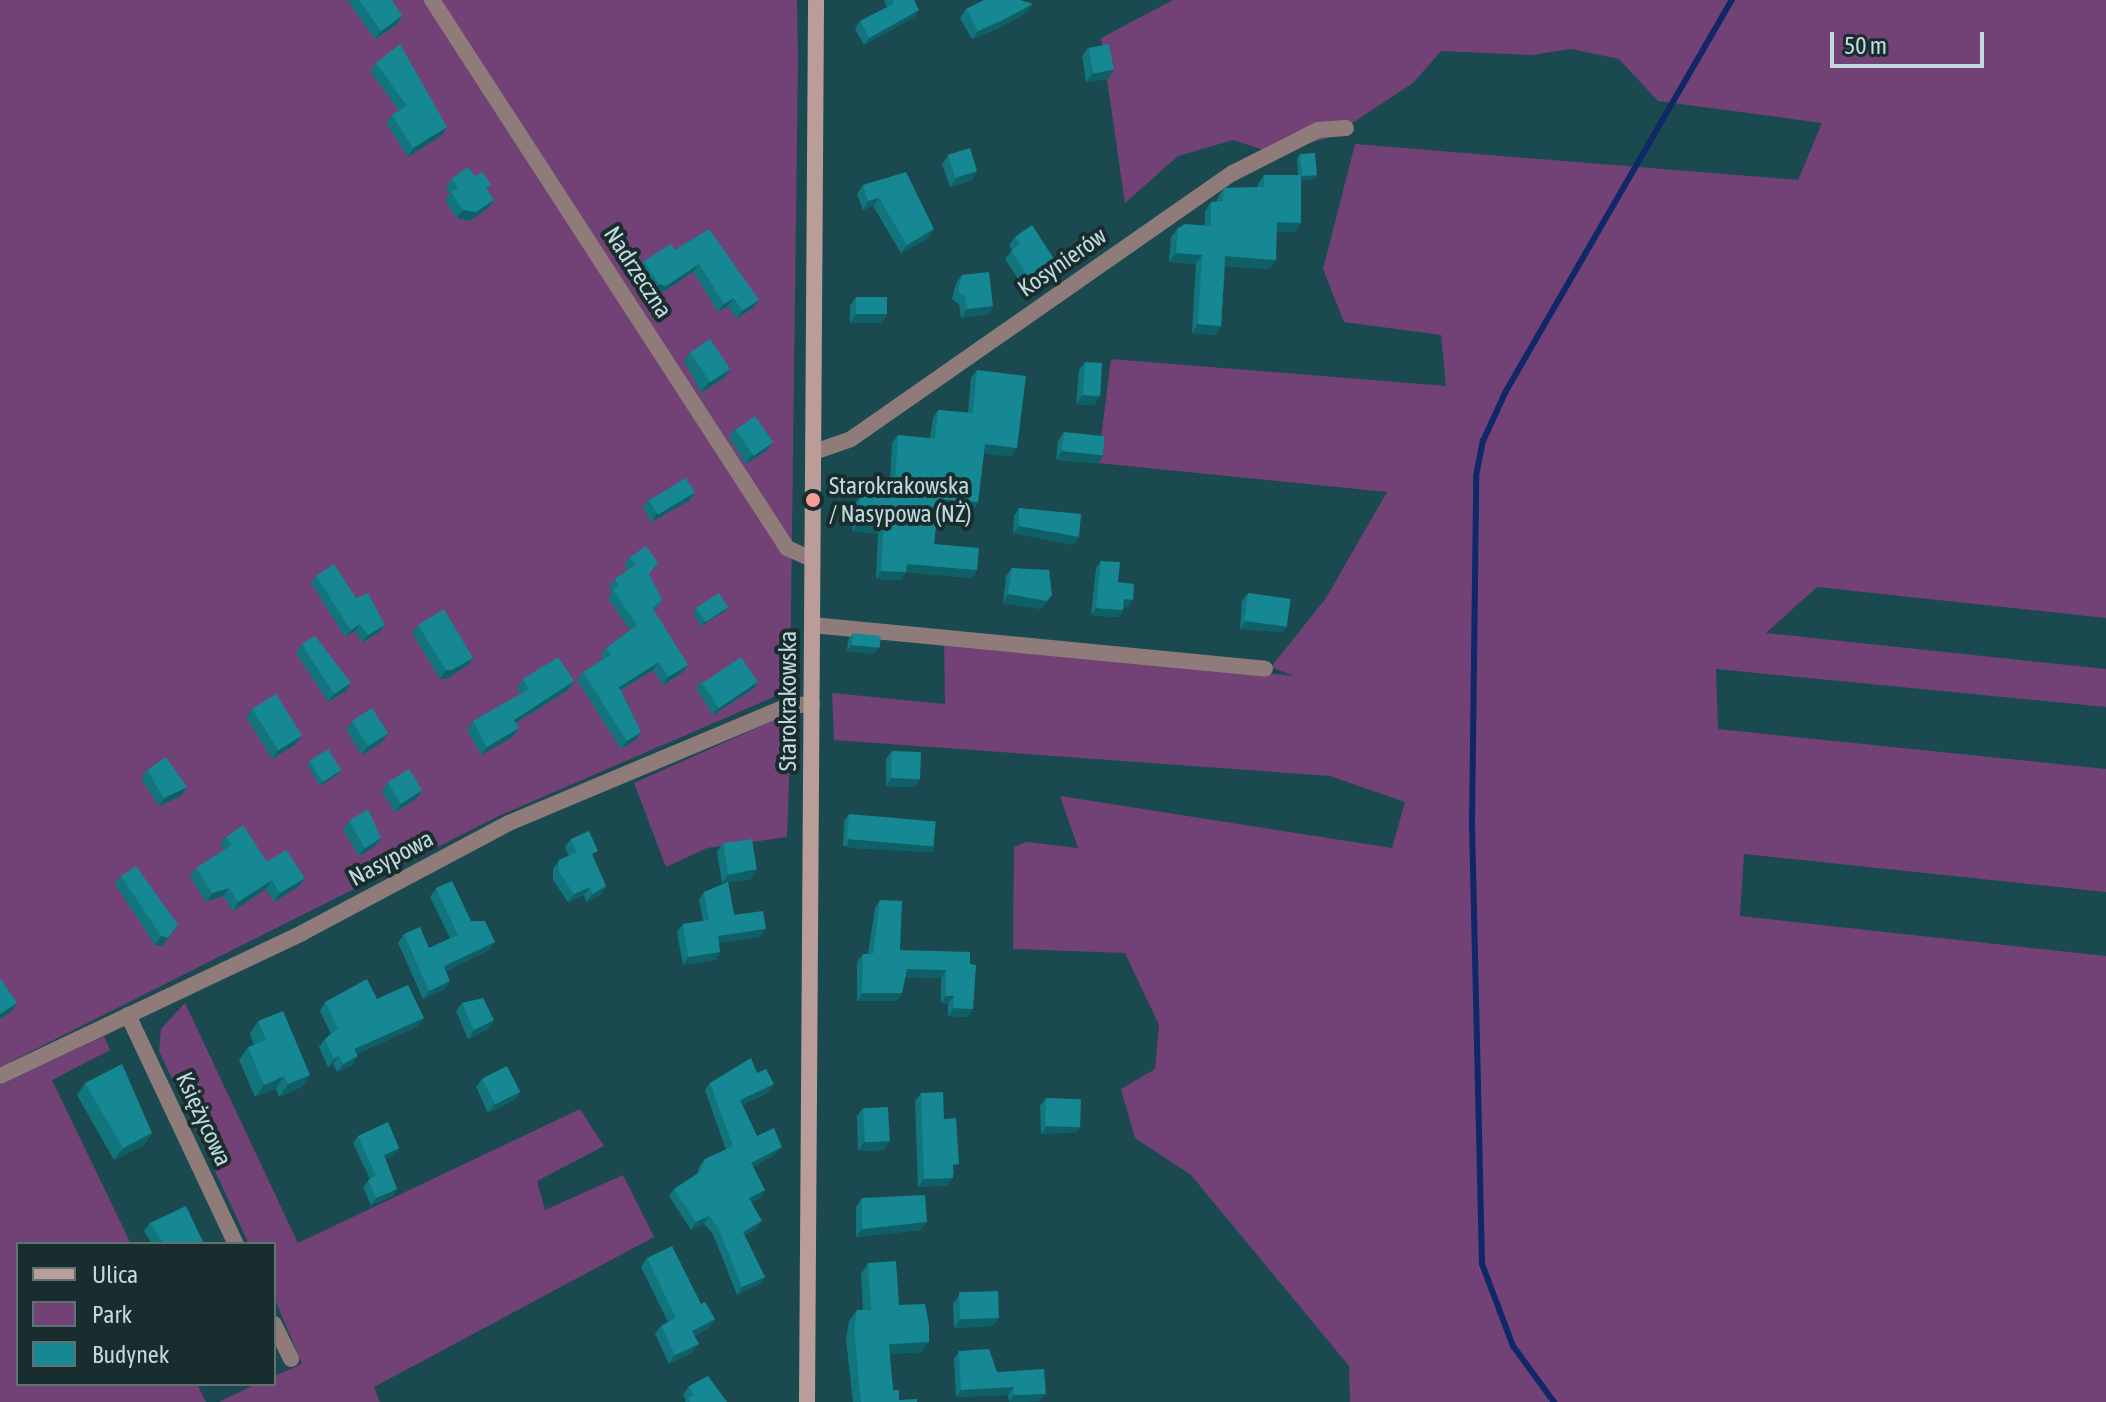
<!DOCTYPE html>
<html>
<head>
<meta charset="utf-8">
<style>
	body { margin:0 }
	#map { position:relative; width:2106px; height:1402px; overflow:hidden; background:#1a4a4f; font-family:"Asap Condensed",sans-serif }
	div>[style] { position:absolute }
	.green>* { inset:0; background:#724175 }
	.stream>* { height:6px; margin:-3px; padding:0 3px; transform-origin:3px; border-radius:3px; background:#102768 }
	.street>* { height:16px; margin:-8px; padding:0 8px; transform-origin:8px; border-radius:8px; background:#8f7c7a }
	.secondary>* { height:16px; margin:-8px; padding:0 8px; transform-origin:8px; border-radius:8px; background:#ba9c99 }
	.wall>* { inset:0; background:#12757e }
	.shaded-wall>* { inset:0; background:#0f5f67; transform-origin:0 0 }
	.building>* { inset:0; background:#158893; transform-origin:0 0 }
	.dots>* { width:22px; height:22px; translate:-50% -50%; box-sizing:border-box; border:4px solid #192d2f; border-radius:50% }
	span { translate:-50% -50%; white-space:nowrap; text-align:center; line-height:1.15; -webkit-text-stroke:8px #192d2f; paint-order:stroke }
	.street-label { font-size:24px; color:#c2dadd }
	.poi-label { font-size:24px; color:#c2dadd }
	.left { translate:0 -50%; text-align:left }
	.legend { position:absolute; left:16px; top:1242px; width:260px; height:144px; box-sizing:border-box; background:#192d2f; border:2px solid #5d7275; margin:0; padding:10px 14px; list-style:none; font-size:24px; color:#c2dadd }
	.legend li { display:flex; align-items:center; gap:16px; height:40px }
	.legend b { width:40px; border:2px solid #5d7275 }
	.scale { position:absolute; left:1830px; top:32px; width:154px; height:36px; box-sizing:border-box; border:4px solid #c2dadd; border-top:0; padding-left:10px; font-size:24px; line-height:28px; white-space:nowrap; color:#c2dadd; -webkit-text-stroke:6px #192d2f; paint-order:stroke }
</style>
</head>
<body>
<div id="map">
	<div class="green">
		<div style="clip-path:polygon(0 0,797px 0,798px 59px,790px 690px,501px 815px,0 1067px)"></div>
		<div style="clip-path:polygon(1173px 0,2106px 0,2106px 618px,1817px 587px,1766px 633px,2106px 669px,2106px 707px,1716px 669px,1718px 729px,2106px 769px,2106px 892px,1744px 854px,1740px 916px,2106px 956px,2106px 1402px,1350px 1402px,1349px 1366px,1191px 1175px,1135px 1138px,1121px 1089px,1155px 1069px,1159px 1025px,1125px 953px,1013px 949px,1014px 847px,1026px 842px,1078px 848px,1060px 796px,1392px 848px,1405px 802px,1330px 776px,834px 740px,832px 693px,945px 704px,944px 640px,1294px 676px,1271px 667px,1326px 598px,1387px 492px,1098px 463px,1111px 359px,1446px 386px,1441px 335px,1344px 322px,1323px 269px,1355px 144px,1798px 180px,1822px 123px,1658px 101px,1619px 59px,1571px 49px,1531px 55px,1441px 51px,1413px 83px,1331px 137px,1273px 153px,1233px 140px,1178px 156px,1125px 203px,1101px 38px)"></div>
		<div style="clip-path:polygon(779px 718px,791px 728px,787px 837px,707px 848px,666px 867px,634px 783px)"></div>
		<div style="clip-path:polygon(185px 1003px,298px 1243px,580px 1109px,604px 1146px,537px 1181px,545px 1210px,623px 1175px,654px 1237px,374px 1387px,380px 1402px,219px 1402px,256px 1384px,274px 1384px,274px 1376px,302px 1364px,274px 1297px,274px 1244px,249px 1244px,159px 1051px,161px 1029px)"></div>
		<div style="clip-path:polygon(104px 1036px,110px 1050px,52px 1080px,131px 1244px,18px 1244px,18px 1384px,197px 1384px,206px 1402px,0 1402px,0 1085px)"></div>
	</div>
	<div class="stream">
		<div style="left:1554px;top:1402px;width:69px;rotate:-126.2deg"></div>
		<div style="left:1513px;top:1346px;width:88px;rotate:-110.7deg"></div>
		<div style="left:1482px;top:1264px;width:439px;rotate:-91.3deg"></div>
		<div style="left:1472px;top:825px;width:349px;rotate:-89.3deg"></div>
		<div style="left:1476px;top:476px;width:36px;rotate:-79deg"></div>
		<div style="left:1483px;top:441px;width:55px;rotate:-65.3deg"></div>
		<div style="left:1506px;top:391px;width:452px;rotate:-60deg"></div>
	</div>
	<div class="street">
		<div style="left:432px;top:0;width:653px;rotate:57.06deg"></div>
		<div style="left:787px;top:548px;width:27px;rotate:24deg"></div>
		<div style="left:814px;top:452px;width:39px;rotate:-19deg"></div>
		<div style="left:851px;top:439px;width:465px;rotate:-34.9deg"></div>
		<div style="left:1233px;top:173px;width:95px;rotate:-26.8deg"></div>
		<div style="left:1318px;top:130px;width:28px;rotate:-4deg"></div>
		<div style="left:812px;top:625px;width:455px;rotate:5.5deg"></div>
		<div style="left:128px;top:1015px;width:253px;rotate:64.8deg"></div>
		<div style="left:0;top:1076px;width:334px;rotate:-25.3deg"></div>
		<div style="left:302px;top:933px;width:234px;rotate:-28deg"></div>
		<div style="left:509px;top:823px;width:303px;rotate:-22.8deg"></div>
		<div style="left:788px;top:706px;width:24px;rotate:-5deg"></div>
		<div style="left:274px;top:1324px;width:39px;rotate:64deg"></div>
	</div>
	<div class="secondary">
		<div style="left:807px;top:1402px;width:1402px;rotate:-89.63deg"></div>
	</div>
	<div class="wall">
		<div style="clip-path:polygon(347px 0,392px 0,402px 16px,396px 25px,375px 39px)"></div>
		<div style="clip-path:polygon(884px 0,914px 0,914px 17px,864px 45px,855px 29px,860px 21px,887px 7px)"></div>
		<div style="clip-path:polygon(966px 9px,1027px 12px,995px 30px,972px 39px,960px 18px)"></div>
		<div style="clip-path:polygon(1088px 48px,1108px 79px,1086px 82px,1082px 56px)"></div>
		<div style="clip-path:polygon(376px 63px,442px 135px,408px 157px,386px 123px,392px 115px,399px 111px,370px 71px)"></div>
		<div style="clip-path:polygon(1300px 154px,1317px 175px,1314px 179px,1301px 180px,1295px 232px,1277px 231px,1270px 269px,1225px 266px,1221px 326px,1215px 335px,1192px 333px,1196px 264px,1169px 262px,1171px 237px,1178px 228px,1205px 225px,1205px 211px,1211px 202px,1217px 202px,1218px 197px,1224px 188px,1258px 187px,1258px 184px,1264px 175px,1298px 175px,1297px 158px)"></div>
		<div style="clip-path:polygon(948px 156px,977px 171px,972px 180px,950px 187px,942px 164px)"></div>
		<div style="clip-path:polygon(475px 176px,491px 184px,487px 189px,494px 200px,488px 208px,470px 221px,457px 218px,445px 201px,450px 194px,446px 187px,452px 178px)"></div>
		<div style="clip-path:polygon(863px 185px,928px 238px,901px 253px,873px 206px,863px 210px,857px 194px)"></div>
		<div style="clip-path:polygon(709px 229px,753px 308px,736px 319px,728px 306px,718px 312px,693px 272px,660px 294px,653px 292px,638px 270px,644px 261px,675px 250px)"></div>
		<div style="clip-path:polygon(1015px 237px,1051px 270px,1024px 288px,1005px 259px,1012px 250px,1009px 245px)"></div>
		<div style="clip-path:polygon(962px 275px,993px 306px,988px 314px,961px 318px,959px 304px,952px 299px,956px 283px)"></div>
		<div style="clip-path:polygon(856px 297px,887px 314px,881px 323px,850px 323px,850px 306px)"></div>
		<div style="clip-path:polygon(690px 352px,730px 369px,725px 377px,701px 393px,684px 361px)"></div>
		<div style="clip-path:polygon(1085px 362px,1099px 397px,1094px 405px,1076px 404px,1079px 370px)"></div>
		<div style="clip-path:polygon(977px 370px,1017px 448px,1011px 456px,984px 453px,978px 502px,973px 510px,938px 507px,934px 544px,977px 570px,972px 578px,906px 572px,901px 580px,876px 579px,878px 534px,852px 531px,855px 504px,860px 495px,889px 498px,892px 443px,898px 435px,930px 438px,933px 418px,938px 410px,968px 413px,971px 378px)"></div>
		<div style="clip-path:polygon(735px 429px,767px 450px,746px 464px,729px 437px)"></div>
		<div style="clip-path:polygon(1064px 432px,1098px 463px,1056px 460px,1058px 441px)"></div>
		<div style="clip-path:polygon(695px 493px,689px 501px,651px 522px,643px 507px,649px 499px)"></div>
		<div style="clip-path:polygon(1019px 508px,1073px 545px,1013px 533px,1014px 516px)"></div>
		<div style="clip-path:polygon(630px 557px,649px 575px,662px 600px,657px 608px,653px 610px,688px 665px,683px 672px,663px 685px,653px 670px,621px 690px,641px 732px,636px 740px,621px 749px,577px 680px,583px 672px,603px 659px,601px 656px,606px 648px,630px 630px,608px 598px,612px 592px,609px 587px,615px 579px,628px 570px,624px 565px)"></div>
		<div style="clip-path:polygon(1101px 561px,1118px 582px,1128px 607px,1124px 606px,1123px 610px,1118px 617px,1091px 615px,1096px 568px)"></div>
		<div style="clip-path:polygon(1012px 568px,1052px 595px,1041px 609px,1003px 603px,1006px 576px)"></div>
		<div style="clip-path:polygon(316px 576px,356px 598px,385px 625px,379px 632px,362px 643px,355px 631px,345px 637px,311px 583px)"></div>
		<div style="clip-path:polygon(1248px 593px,1283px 632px,1240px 629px,1242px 601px)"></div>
		<div style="clip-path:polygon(696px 608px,725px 611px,701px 626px,693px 613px)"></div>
		<div style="clip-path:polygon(418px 625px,473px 658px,467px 666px,446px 679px,440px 679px,412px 633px)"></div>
		<div style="clip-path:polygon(853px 633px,874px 654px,847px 651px,848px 640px)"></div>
		<div style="clip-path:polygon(302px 644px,346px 691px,328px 702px,296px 653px)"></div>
		<div style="clip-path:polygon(523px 679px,574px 681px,568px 690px,516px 723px,513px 737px,481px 755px,467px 730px,473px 721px,521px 694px,517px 688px)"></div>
		<div style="clip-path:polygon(701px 681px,758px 682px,753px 689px,713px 715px,696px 688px)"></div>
		<div style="clip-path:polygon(252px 709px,296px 744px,272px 759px,246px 717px)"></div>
		<div style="clip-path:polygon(352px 722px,388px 733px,382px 742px,362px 755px,346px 730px)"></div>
		<div style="clip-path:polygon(892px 751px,920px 779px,914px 787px,886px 786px,886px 759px)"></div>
		<div style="clip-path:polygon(310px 761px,341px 770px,338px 774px,320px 786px,307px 765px)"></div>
		<div style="clip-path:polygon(147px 770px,187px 787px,181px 796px,159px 806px,141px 779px)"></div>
		<div style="clip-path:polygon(388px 782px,422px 790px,416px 799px,395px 812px,382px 791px)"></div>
		<div style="clip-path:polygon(849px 814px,934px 843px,929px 850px,843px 846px,844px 821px)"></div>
		<div style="clip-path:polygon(349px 821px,381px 838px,375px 846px,359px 856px,343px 830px)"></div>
		<div style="clip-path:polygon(226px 837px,267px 862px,305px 878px,299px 886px,274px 902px,266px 889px,233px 911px,223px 896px,206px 902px,190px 877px,196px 868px,224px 850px,220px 845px)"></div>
		<div style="clip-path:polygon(571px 839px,593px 858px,606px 886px,600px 895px,586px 902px,584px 895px,568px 902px,553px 880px,553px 869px,559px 860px,569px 856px,565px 847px)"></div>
		<div style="clip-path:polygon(723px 843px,751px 879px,728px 882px,734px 915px,760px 937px,719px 943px,715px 960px,683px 965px,677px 932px,683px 924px,703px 921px,699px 900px,704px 892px,727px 883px,722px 883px,717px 852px)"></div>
		<div style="clip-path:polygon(121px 876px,178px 925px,162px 946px,155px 945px,115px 884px)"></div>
		<div style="clip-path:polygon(436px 888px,471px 921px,489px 950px,446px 971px,445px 989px,423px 999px,398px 943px,404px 934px,429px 948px,450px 938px,430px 897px)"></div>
		<div style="clip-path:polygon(880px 900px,900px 950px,970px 964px,973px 1009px,968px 1017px,948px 1016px,948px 1004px,941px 1003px,941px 978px,905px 977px,902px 993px,897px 1001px,857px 1001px,857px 962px,863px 954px,868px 954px,875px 908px)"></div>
		<div style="clip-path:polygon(377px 999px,424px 1018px,418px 1026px,357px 1054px,352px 1065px,337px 1072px,333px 1064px,328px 1067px,319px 1047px,325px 1039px,331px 1034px,320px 1011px,325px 1002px)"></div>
		<div style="clip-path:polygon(462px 1003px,494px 1020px,488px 1029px,468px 1039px,456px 1011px)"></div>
		<div style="clip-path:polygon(258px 1021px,310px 1075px,301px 1087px,279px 1097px,276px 1089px,255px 1097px,239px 1060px,248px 1047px,254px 1045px,250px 1034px)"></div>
		<div style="clip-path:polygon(757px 1073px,769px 1092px,742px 1105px,757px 1136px,776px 1154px,753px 1167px,765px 1190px,760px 1198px,751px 1202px,756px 1229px,744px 1235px,765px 1277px,759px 1284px,737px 1295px,713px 1234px,704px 1224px,691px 1230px,669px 1196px,674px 1189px,697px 1174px,699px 1167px,705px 1159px,726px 1150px,705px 1090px,710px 1083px)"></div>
		<div style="clip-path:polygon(482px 1079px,520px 1092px,514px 1100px,488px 1113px,476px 1087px)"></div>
		<div style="clip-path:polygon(85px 1083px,152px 1133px,144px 1145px,114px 1160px,77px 1095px)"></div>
		<div style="clip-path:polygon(921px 1093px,944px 1119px,954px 1172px,948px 1185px,918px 1187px,915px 1101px)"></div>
		<div style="clip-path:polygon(1046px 1098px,1077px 1132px,1041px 1134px,1040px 1106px)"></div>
		<div style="clip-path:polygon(863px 1108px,884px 1150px,858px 1151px,857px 1116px)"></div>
		<div style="clip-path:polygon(358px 1136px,399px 1148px,394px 1155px,385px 1159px,393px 1196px,371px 1205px,363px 1187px,370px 1179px,353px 1143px)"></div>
		<div style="clip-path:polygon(862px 1198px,921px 1230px,856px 1237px,856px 1207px)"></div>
		<div style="clip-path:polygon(150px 1223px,204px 1244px,152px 1244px,144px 1231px)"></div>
		<div style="clip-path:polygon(647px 1258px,701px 1304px,715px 1319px,709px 1328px,695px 1335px,693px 1352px,669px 1364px,655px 1334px,661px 1326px,668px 1322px,641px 1267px)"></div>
		<div style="clip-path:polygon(868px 1263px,899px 1305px,922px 1352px,889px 1354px,893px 1390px,899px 1400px,917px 1402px,853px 1402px,846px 1339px,849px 1321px,857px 1310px,863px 1310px,861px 1274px)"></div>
		<div style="clip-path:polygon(959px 1295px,993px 1326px,954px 1328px,953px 1304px)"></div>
		<div style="clip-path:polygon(959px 1351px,997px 1372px,1040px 1401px,1009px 1402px,1008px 1395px,956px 1397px,954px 1359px)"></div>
		<div style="clip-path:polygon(689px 1386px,727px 1402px,685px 1402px,686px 1400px,683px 1395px)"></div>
	</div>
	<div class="shaded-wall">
		<div style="clip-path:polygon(1033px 4px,1027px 12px,995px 30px,972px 39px,978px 31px)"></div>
		<div style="clip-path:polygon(919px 10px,914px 17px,864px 45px,869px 38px)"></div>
		<div style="clip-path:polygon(402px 16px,396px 25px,375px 39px,381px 31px)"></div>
		<div style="clip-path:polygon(1114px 70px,1108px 79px,1086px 82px,1092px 74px)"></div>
		<div style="clip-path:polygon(447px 127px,442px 135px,408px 157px,413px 148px)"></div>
		<div style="clip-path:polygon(977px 171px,972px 180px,950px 187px,956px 178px)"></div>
		<div style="clip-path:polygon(1317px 175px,1314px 179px,1298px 181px,1301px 176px)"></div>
		<div style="clip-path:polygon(879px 198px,873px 206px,863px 210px,868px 201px)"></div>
		<div style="clip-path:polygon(494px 200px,488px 208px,470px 221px,457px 218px,463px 210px)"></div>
		<div style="clip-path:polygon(1277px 222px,1301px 223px,1295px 232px,1271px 231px)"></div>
		<div style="clip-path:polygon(934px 229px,928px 238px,901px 253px,907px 245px)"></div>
		<div style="clip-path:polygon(1176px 253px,1202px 255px,1196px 264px,1169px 262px)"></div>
		<div style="clip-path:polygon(1225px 256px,1276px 260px,1270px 269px,1219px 265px)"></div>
		<div style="clip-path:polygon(1056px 262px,1051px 270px,1024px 288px,1030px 279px)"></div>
		<div style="clip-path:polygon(699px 264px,693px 272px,660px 294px,653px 292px,659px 284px)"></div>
		<div style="clip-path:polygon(734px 298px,728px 306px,718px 312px,724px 304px)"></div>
		<div style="clip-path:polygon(759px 300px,753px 308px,736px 319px,742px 311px)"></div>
		<div style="clip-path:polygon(993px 306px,988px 314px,961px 318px,967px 309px)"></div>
		<div style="clip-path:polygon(856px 314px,887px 314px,881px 323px,850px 323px)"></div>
		<div style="clip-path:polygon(1198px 324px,1221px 326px,1215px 335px,1192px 333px)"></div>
		<div style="clip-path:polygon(730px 369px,725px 377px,701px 393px,707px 384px)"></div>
		<div style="clip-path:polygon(1082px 395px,1099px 397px,1094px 405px,1076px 404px)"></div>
		<div style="clip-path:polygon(773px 442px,767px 450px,746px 464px,752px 455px)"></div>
		<div style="clip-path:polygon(985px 444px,1017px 448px,1011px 456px,979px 452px)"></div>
		<div style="clip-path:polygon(1062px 451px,1104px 455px,1098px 463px,1056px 460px)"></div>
		<div style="clip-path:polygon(695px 493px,689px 501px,651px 522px,657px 513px)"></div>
		<div style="clip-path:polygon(939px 499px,978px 502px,973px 510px,933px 507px)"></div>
		<div style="clip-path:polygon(858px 523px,884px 525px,878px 534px,852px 531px)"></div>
		<div style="clip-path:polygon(1019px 526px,1079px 537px,1073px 545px,1013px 533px)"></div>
		<div style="clip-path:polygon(907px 564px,977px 570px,972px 578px,906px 572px,901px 580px,876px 579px,881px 571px)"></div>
		<div style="clip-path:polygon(1008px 594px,1052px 595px,1041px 609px,1003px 603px)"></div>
		<div style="clip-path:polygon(1124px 599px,1133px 600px,1128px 607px,1119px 606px)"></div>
		<div style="clip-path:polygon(728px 607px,725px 611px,701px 626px,704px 622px)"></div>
		<div style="clip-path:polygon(1096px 608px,1123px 610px,1118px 617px,1091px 615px)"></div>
		<div style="clip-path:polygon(1246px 621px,1289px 624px,1283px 632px,1240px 629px)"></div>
		<div style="clip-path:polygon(360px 624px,355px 631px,345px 637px,351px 630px)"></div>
		<div style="clip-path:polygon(385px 625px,379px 632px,362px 643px,368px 635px)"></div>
		<div style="clip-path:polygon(852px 645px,879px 647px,874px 654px,847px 651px)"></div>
		<div style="clip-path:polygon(473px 658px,467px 666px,446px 679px,440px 679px,446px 670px)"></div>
		<div style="clip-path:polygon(659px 662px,653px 670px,614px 694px,619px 687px)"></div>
		<div style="clip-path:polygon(688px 665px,683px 672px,663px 685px,668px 677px)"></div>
		<div style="clip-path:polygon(574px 681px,568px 690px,508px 728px,514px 720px)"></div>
		<div style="clip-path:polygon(758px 682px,753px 689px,713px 715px,718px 708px)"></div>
		<div style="clip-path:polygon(351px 683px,346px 691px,328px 702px,334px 694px)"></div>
		<div style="clip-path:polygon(519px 728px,513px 737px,481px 755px,487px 747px)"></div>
		<div style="clip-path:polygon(641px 732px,636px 740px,621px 749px,627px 741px)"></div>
		<div style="clip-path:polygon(388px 733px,382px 742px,362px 755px,368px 746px)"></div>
		<div style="clip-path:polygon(302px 735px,296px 744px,272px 759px,278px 750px)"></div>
		<div style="clip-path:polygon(341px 770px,338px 774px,320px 786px,323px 782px)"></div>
		<div style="clip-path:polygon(891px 778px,920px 779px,914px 787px,886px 786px)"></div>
		<div style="clip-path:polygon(187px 787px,181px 796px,159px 806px,164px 798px)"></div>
		<div style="clip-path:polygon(422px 790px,416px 799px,395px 812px,401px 804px)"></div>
		<div style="clip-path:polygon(381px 838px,375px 846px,359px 856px,365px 848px)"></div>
		<div style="left:848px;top:839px;width:86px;height:9px;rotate:3deg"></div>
		<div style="clip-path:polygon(757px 870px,751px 879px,722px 883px,728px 875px)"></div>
		<div style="clip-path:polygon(305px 878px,299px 886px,274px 902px,280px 893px)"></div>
		<div style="clip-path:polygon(272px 880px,266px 889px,233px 911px,238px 902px)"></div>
		<div style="clip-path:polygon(606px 886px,600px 895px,586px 902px,592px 894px)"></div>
		<div style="clip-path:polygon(590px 887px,584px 895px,568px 902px,574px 894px)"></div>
		<div style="clip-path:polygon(229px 888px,223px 896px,206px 902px,212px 893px)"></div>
		<div style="clip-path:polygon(178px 925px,162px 946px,155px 945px,161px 936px)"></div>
		<div style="clip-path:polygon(766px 929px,760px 937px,712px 944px,718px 936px)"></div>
		<div style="clip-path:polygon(495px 942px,489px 950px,438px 975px,444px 966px)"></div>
		<div style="clip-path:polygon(720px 952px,715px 960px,683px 965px,688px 957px)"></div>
		<div style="clip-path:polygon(907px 969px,946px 970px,941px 978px,901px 977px)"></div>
		<div style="clip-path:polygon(450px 981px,445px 989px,423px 999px,429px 991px)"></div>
		<div style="clip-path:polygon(862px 993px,902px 993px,897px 1001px,857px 1001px)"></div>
		<div style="clip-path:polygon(946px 996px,954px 996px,948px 1004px,941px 1003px)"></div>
		<div style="clip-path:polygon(17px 1003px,11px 1012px,0 1019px,0 1014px)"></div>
		<div style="clip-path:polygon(953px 1008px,973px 1009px,968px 1017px,948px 1016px)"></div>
		<div style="clip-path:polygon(424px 1018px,418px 1026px,348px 1058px,354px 1049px)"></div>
		<div style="clip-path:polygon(494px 1020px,488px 1029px,468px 1039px,474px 1030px)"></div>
		<div style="clip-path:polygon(339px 1056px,333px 1064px,328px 1067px,334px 1059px)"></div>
		<div style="clip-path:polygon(358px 1056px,352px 1065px,337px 1072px,343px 1064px)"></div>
		<div style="clip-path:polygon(310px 1075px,301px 1087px,279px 1097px,288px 1084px)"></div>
		<div style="clip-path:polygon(284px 1076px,276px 1089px,255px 1097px,264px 1085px)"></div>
		<div style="clip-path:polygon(774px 1084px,769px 1092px,735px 1108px,740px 1100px)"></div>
		<div style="clip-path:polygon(520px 1092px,514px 1100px,488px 1113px,494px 1104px)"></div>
		<div style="clip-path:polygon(1083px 1124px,1077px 1132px,1041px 1134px,1047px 1126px)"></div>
		<div style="clip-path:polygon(152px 1133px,144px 1145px,114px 1160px,123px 1148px)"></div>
		<div style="clip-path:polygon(890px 1141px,884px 1150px,858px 1151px,864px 1142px)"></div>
		<div style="clip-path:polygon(782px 1147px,776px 1154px,746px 1171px,751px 1163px)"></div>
		<div style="clip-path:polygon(399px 1148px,394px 1155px,379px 1162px,384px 1155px)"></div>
		<div style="clip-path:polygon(953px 1178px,948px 1185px,918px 1187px,924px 1179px)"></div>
		<div style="clip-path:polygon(397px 1189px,393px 1196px,371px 1205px,376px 1198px)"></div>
		<div style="clip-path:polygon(765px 1190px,760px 1198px,744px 1205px,749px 1198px)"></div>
		<div style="clip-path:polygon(709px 1216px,704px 1224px,691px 1230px,696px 1222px)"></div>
		<div style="clip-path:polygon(762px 1221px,756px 1229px,737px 1239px,743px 1232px)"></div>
		<div style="clip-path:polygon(927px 1222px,921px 1230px,856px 1237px,862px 1229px)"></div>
		<div style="clip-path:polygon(765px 1277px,759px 1284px,737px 1295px,742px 1287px)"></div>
		<div style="clip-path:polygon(999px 1318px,993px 1326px,954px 1328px,960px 1319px)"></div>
		<div style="clip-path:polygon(715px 1319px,709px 1328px,687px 1340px,692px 1331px)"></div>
		<div style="clip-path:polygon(929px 1342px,922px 1352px,881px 1355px,889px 1344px)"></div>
		<div style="clip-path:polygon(699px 1344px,693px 1352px,669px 1364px,675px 1355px)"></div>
		<div style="clip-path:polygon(1014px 1387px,1008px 1395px,956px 1397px,961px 1390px)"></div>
		<div style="clip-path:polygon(1046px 1394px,1040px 1401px,1009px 1402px,1014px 1395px)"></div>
	</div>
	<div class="building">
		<div style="clip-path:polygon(359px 0,392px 0,402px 16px,381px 31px)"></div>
		<div style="clip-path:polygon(892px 0,914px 0,919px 10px,869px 38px,860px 21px,894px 4px)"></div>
		<div style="clip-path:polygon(984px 0,1020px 0,1033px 4px,1001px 21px,978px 31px,966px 9px)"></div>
		<div style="clip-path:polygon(400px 44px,447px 127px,413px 148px,392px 115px,407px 106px,376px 63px)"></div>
		<div style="left:1109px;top:44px;width:26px;height:21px;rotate:79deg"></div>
		<div style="left:970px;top:148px;width:24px;height:23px;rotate:73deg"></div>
		<div style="left:1315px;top:153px;width:22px;height:15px;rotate:85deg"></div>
		<div style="clip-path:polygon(468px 167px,475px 176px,482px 172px,491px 184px,486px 188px,494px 200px,476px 212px,463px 210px,451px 192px,458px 188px,452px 178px)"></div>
		<div style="clip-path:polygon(906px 172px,934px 229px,907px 245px,879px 198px,868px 201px,863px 185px)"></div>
		<div style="clip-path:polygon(1264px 175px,1301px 175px,1301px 223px,1277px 222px,1276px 260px,1225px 256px,1221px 326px,1198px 324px,1202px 255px,1176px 253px,1178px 228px,1185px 224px,1211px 226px,1211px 202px,1223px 201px,1224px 188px,1264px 187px)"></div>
		<div style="clip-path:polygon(1032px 225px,1056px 262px,1030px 279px,1011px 251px,1020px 244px,1015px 237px)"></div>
		<div style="clip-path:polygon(709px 229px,759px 300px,742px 311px,734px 298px,724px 304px,699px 264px,666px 286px,659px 284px,644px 261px,671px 244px,675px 250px)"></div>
		<div style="clip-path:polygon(989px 272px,993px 306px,967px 309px,965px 296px,958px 291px,962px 275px)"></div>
		<div style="left:856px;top:297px;width:31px;height:17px"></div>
		<div style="left:710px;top:339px;width:36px;height:24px;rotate:56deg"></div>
		<div style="left:1085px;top:362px;width:17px;height:33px;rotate:3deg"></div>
		<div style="clip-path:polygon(977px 370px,1026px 376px,1017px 448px,985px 444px,978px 502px,939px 499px,934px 544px,979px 548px,977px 570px,907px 564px,906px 572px,881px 571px,884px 525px,858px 523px,860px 495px,894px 498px,898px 435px,935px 439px,938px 410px,973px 413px)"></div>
		<div style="left:755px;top:416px;width:32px;height:24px;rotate:55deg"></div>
		<div style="left:1064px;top:432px;width:41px;height:19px;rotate:6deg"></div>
		<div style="left:686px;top:478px;width:17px;height:43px;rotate:59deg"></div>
		<div style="clip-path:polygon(1019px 508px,1081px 514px,1079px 537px,1019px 526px)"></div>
		<div style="clip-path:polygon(646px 546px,658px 563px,649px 574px,662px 600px,652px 607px,688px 665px,668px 677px,659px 662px,619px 687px,641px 732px,627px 741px,583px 672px,611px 655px,606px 648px,637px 625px,613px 590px,619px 586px,615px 579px,635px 565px,630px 557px)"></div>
		<div style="clip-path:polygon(1101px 561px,1120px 562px,1118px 582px,1134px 584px,1133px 600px,1124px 599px,1123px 610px,1096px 608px)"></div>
		<div style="clip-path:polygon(334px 564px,356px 598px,368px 593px,385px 625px,368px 635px,360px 624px,351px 630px,316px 576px)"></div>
		<div style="clip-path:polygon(1012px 568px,1049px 570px,1052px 595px,1047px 601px,1008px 594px)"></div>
		<div style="left:719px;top:593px;width:17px;height:27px;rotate:57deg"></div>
		<div style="left:1248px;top:593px;width:43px;height:28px;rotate:8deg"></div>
		<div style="clip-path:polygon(444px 609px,473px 658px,452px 670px,446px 670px,418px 625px)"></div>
		<div style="left:853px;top:633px;width:28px;height:12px;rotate:6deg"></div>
		<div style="clip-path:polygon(315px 636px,351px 683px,334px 694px,302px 644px)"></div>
		<div style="clip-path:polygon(558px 657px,574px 681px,514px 720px,519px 728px,487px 747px,473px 721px,529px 689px,523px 679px)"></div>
		<div style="left:741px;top:657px;width:30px;height:47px;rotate:56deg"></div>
		<div style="left:276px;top:694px;width:49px;height:28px;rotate:58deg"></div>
		<div style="left:372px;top:708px;width:30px;height:24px;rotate:57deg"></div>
		<div style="left:328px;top:749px;width:25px;height:22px;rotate:58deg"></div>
		<div style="left:892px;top:751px;width:29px;height:27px;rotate:2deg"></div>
		<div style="clip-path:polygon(166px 757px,187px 787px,164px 798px,147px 770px)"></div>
		<div style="left:409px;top:769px;width:25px;height:25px;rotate:58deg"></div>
		<div style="clip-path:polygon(368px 809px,381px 838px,365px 848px,349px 821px)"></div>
		<div style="left:849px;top:814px;width:87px;height:25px;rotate:5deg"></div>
		<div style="clip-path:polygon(243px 825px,267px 862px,286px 850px,305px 878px,280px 893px,272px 880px,238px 902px,229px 888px,212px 893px,196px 868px,232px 845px,226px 837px)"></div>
		<div style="clip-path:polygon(589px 831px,598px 851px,592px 854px,606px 886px,592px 894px,590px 887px,574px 894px,559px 872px,559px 860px,577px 852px,571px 839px)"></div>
		<div style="left:752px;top:839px;width:31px;height:29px;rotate:81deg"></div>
		<div style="clip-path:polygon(136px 866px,178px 925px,168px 938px,161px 936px,121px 876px)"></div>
		<div style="clip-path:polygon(452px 881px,471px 921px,485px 921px,495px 942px,444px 966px,450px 981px,429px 991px,404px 934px,420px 927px,429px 948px,458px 935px,436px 888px)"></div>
		<div style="clip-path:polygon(728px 882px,734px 915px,763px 911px,766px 929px,718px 936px,720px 952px,688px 957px,683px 924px,709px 920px,704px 892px)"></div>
		<div style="clip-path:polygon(880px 900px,902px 901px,900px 950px,970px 952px,970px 964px,976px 965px,973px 1009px,953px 1008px,954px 996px,946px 996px,946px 970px,907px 969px,902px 993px,862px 993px,863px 954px,873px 954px)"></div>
		<div style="clip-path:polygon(0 978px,17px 1003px,0 1014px)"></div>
		<div style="clip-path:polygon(367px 979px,377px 999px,408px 985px,424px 1018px,354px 1049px,358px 1056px,343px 1064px,339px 1056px,334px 1059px,325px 1039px,338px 1028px,325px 1002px)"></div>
		<div style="clip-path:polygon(483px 998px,494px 1020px,474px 1030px,462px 1003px)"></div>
		<div style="clip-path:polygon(283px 1011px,310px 1075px,288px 1084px,284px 1076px,264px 1085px,248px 1047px,266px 1040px,258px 1021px)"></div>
		<div style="clip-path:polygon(751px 1058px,757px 1073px,766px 1069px,774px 1084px,740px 1100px,757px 1136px,774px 1128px,782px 1147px,751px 1163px,765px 1190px,749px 1198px,762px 1221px,743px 1232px,765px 1277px,742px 1287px,718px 1227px,709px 1216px,696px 1222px,674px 1189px,700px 1172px,705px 1159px,733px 1146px,710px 1083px)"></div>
		<div style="clip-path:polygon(122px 1064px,152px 1133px,123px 1148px,85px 1083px)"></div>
		<div style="left:507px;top:1066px;width:29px;height:28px;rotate:63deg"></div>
		<div style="clip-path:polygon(943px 1092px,944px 1119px,956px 1118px,959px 1164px,953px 1165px,953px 1178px,924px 1179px,921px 1093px)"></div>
		<div style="left:1046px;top:1098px;width:35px;height:28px;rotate:2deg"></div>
		<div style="left:888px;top:1107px;width:34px;height:25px;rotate:87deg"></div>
		<div style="clip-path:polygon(388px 1122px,399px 1148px,384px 1155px,397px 1189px,376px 1198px,368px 1180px,376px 1176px,358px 1136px)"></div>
		<div style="clip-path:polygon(925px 1195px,927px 1222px,862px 1229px,862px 1198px)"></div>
		<div style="clip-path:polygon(186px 1206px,204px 1244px,164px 1244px,150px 1223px)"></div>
		<div style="clip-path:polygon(672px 1246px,701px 1304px,705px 1302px,715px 1319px,692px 1331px,699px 1344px,675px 1355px,661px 1326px,676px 1318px,647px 1258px)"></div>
		<div style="clip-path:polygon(896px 1261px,899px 1305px,925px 1304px,929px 1325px,929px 1342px,889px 1344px,893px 1390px,899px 1390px,899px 1400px,917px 1399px,917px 1402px,861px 1402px,854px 1329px,857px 1310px,871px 1310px,868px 1263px)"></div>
		<div style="left:998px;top:1291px;width:27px;height:39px;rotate:88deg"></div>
		<div style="clip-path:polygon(989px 1349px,997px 1372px,1044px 1369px,1046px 1394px,1014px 1395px,1014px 1387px,961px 1390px,959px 1351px)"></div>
		<div style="clip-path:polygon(708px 1376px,727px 1402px,690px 1402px,688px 1398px,694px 1395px,689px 1386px)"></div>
	</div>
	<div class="dots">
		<div style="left:813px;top:500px;background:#f59c94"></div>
	</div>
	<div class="street-label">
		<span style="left:1062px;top:262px;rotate:-35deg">Kosynierów</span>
		<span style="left:638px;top:272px;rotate:57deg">Nadrzeczna</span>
		<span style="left:788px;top:701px;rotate:-90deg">Starokrakowska</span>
		<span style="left:391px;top:858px;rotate:-28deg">Nasypowa</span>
		<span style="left:204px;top:1119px;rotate:65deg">Księżycowa</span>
	</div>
	<div class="poi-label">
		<span class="left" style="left:829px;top:500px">Starokrakowska<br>/ Nasypowa (NŻ)</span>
	</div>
	<ul class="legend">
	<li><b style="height:10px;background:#ba9c99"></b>Ulica</li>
	<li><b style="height:22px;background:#724175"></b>Park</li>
	<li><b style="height:22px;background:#158893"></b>Budynek</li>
	</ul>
	<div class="scale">50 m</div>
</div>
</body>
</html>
